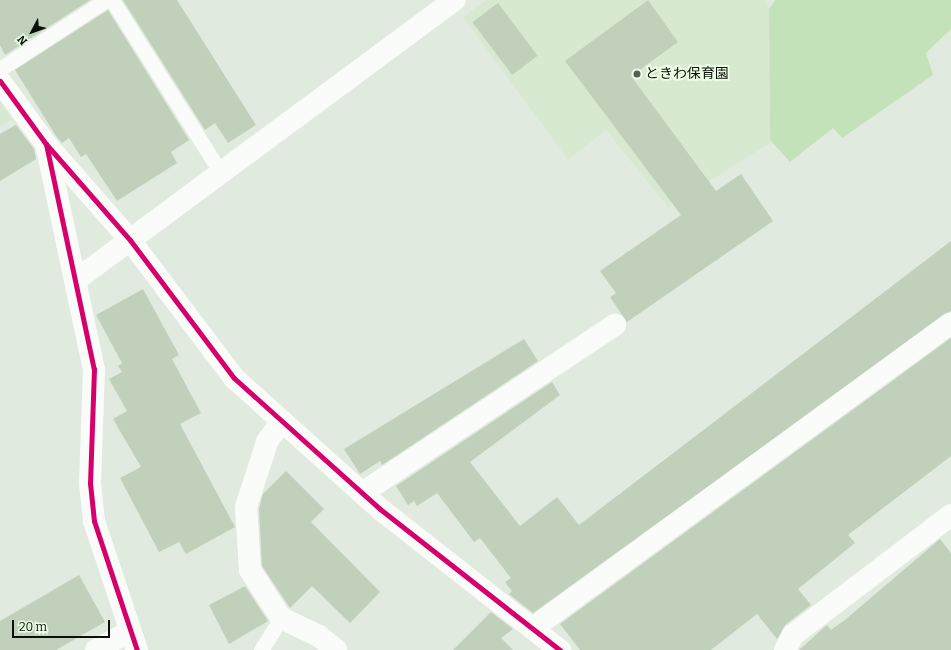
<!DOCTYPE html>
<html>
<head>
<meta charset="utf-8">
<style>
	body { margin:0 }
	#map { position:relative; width:951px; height:650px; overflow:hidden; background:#e1eade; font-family:Bitter,"Noto Sans JP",serif }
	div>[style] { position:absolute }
	.built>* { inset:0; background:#d8e9d2 }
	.green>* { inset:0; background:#c4e2b9 }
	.building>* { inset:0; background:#c1d0bb; transform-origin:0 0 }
	.service>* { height:15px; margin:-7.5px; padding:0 7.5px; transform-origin:7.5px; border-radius:7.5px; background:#fafcfa }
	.minor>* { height:22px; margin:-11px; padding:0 11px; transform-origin:11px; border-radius:11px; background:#fafcfa }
	.cycleway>* { height:5px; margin:-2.5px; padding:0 2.5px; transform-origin:2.5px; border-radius:2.5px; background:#d6006c }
	.dots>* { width:11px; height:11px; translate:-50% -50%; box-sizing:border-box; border:2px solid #ebfde5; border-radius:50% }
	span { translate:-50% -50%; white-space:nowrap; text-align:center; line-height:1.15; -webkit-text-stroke:4px #ebfde5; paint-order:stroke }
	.poi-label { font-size:14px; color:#0b1109 }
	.left { translate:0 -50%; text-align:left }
	.north { position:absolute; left:12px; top:12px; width:40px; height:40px; -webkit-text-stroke:3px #ebfde5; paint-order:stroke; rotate:229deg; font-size:11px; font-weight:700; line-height:16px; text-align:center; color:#0b1109 }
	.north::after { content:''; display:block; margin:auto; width:14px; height:18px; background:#0b1109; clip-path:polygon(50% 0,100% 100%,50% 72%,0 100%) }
	.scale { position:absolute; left:12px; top:620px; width:98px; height:18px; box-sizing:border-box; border:2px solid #0b1109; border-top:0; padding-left:5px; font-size:12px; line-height:14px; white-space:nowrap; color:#0b1109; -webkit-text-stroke:3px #ebfde5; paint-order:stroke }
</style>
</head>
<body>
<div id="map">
	<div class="built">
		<div style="clip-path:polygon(487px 0,764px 0,769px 9px,770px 143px,668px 207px,606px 130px,568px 160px,463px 17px)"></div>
		<div style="clip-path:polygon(0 102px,12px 119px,0 126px)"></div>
	</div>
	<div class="green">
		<div style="clip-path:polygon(775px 0,951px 0,951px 29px,926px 53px,933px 75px,842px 138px,833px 128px,790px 162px,770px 140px,769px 9px)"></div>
	</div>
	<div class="building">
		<div style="clip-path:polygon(0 0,90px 0,5px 55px,0 45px)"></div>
		<div style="clip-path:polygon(123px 0,177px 0,256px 125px,228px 143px,215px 123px,205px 130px)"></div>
		<div style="clip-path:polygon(648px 0,678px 42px,631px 76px,716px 191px,741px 174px,773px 221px,627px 322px,610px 297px,616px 293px,600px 271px,681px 215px,565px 61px)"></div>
		<div style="left:498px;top:3px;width:66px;height:32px;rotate:53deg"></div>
		<div style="clip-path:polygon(108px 10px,189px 140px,171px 152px,177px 163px,117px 201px,86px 154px,81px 157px,69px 138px,62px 143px,56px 136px,15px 70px)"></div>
		<div style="clip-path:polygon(16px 125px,34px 149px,36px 159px,0 181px,0 134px)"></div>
		<div style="clip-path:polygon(951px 241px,951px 311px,533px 613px,509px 594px,512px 591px,505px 582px,511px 578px,480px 538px,474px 542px,437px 493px,417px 506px,414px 501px,408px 505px,396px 486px,552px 382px,560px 395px,470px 462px,520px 526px,557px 497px,579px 525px)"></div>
		<div style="clip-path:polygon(143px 289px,179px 355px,172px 359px,201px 413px,180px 424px,235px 527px,186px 554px,179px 542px,159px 552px,120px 478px,141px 467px,113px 419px,127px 411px,109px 379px,122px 372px,118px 366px,122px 363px,96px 315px)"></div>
		<div style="clip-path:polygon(951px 338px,951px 456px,848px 535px,855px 543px,798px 589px,811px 605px,785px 625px,777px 639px,757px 614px,711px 650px,580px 650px,560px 624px)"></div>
		<div style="clip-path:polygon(524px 339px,538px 361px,382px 465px,380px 461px,360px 474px,344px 449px)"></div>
		<div style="clip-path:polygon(286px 471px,324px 509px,311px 522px,380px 592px,350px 623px,312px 586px,290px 608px,262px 566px,259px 509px,263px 494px)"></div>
		<div style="clip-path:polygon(940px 539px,951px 553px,951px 650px,799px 650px,827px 625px,831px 630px,846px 619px)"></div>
		<div style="clip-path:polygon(79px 575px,105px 622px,56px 650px,0 650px,0 621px)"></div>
		<div style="clip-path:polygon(245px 586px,268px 621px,229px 644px,209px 605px)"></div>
		<div style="clip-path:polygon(491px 612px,513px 629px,501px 638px,513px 650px,453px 650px)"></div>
	</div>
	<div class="service">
		<div style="left:112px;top:0;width:204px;rotate:57.8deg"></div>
		<div style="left:0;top:69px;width:126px;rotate:-33.1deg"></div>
		<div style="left:261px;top:650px;width:38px;rotate:-58deg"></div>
	</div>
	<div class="minor">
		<div style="left:0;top:81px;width:78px;rotate:53.9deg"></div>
		<div style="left:46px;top:144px;width:230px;rotate:78deg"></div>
		<div style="left:94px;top:369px;width:114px;rotate:92deg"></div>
		<div style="left:90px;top:483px;width:38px;rotate:84deg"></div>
		<div style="left:94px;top:521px;width:136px;rotate:71.6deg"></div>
		<div style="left:46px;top:144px;width:128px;rotate:48.8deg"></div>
		<div style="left:130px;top:240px;width:173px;rotate:53deg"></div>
		<div style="left:234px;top:378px;width:196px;rotate:41.9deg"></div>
		<div style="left:380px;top:509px;width:229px;rotate:38.1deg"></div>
		<div style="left:76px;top:280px;width:471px;rotate:-36.5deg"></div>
		<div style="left:282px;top:421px;width:26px;rotate:126deg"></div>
		<div style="left:267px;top:442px;width:68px;rotate:107.9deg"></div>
		<div style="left:246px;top:507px;width:63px;rotate:86.4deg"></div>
		<div style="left:250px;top:570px;width:57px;rotate:57.1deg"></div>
		<div style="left:281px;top:618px;width:42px;rotate:25.3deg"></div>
		<div style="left:319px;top:636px;width:22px;rotate:39deg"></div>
		<div style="left:362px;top:493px;width:304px;rotate:-33.6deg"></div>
		<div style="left:533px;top:628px;width:517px;rotate:-36.12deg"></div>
		<div style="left:96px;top:650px;width:39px;rotate:-29deg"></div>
		<div style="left:785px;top:650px;width:17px;rotate:-62deg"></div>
		<div style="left:793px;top:635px;width:198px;rotate:-37.2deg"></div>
	</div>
	<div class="cycleway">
		<div style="left:0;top:81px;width:78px;rotate:53.9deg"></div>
		<div style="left:46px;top:144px;width:230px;rotate:78deg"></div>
		<div style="left:94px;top:369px;width:114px;rotate:92deg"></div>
		<div style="left:90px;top:483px;width:38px;rotate:84deg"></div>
		<div style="left:94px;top:521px;width:136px;rotate:71.6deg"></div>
		<div style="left:46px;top:144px;width:128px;rotate:48.8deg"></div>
		<div style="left:130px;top:240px;width:173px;rotate:53deg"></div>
		<div style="left:234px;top:378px;width:196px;rotate:41.9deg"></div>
		<div style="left:380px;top:509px;width:229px;rotate:38.1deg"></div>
	</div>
	<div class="dots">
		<div style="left:637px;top:74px;background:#565d54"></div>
	</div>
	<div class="poi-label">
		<span class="left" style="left:645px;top:74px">ときわ保育園</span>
	</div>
	<div class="north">N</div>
	<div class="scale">20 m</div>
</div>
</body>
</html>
